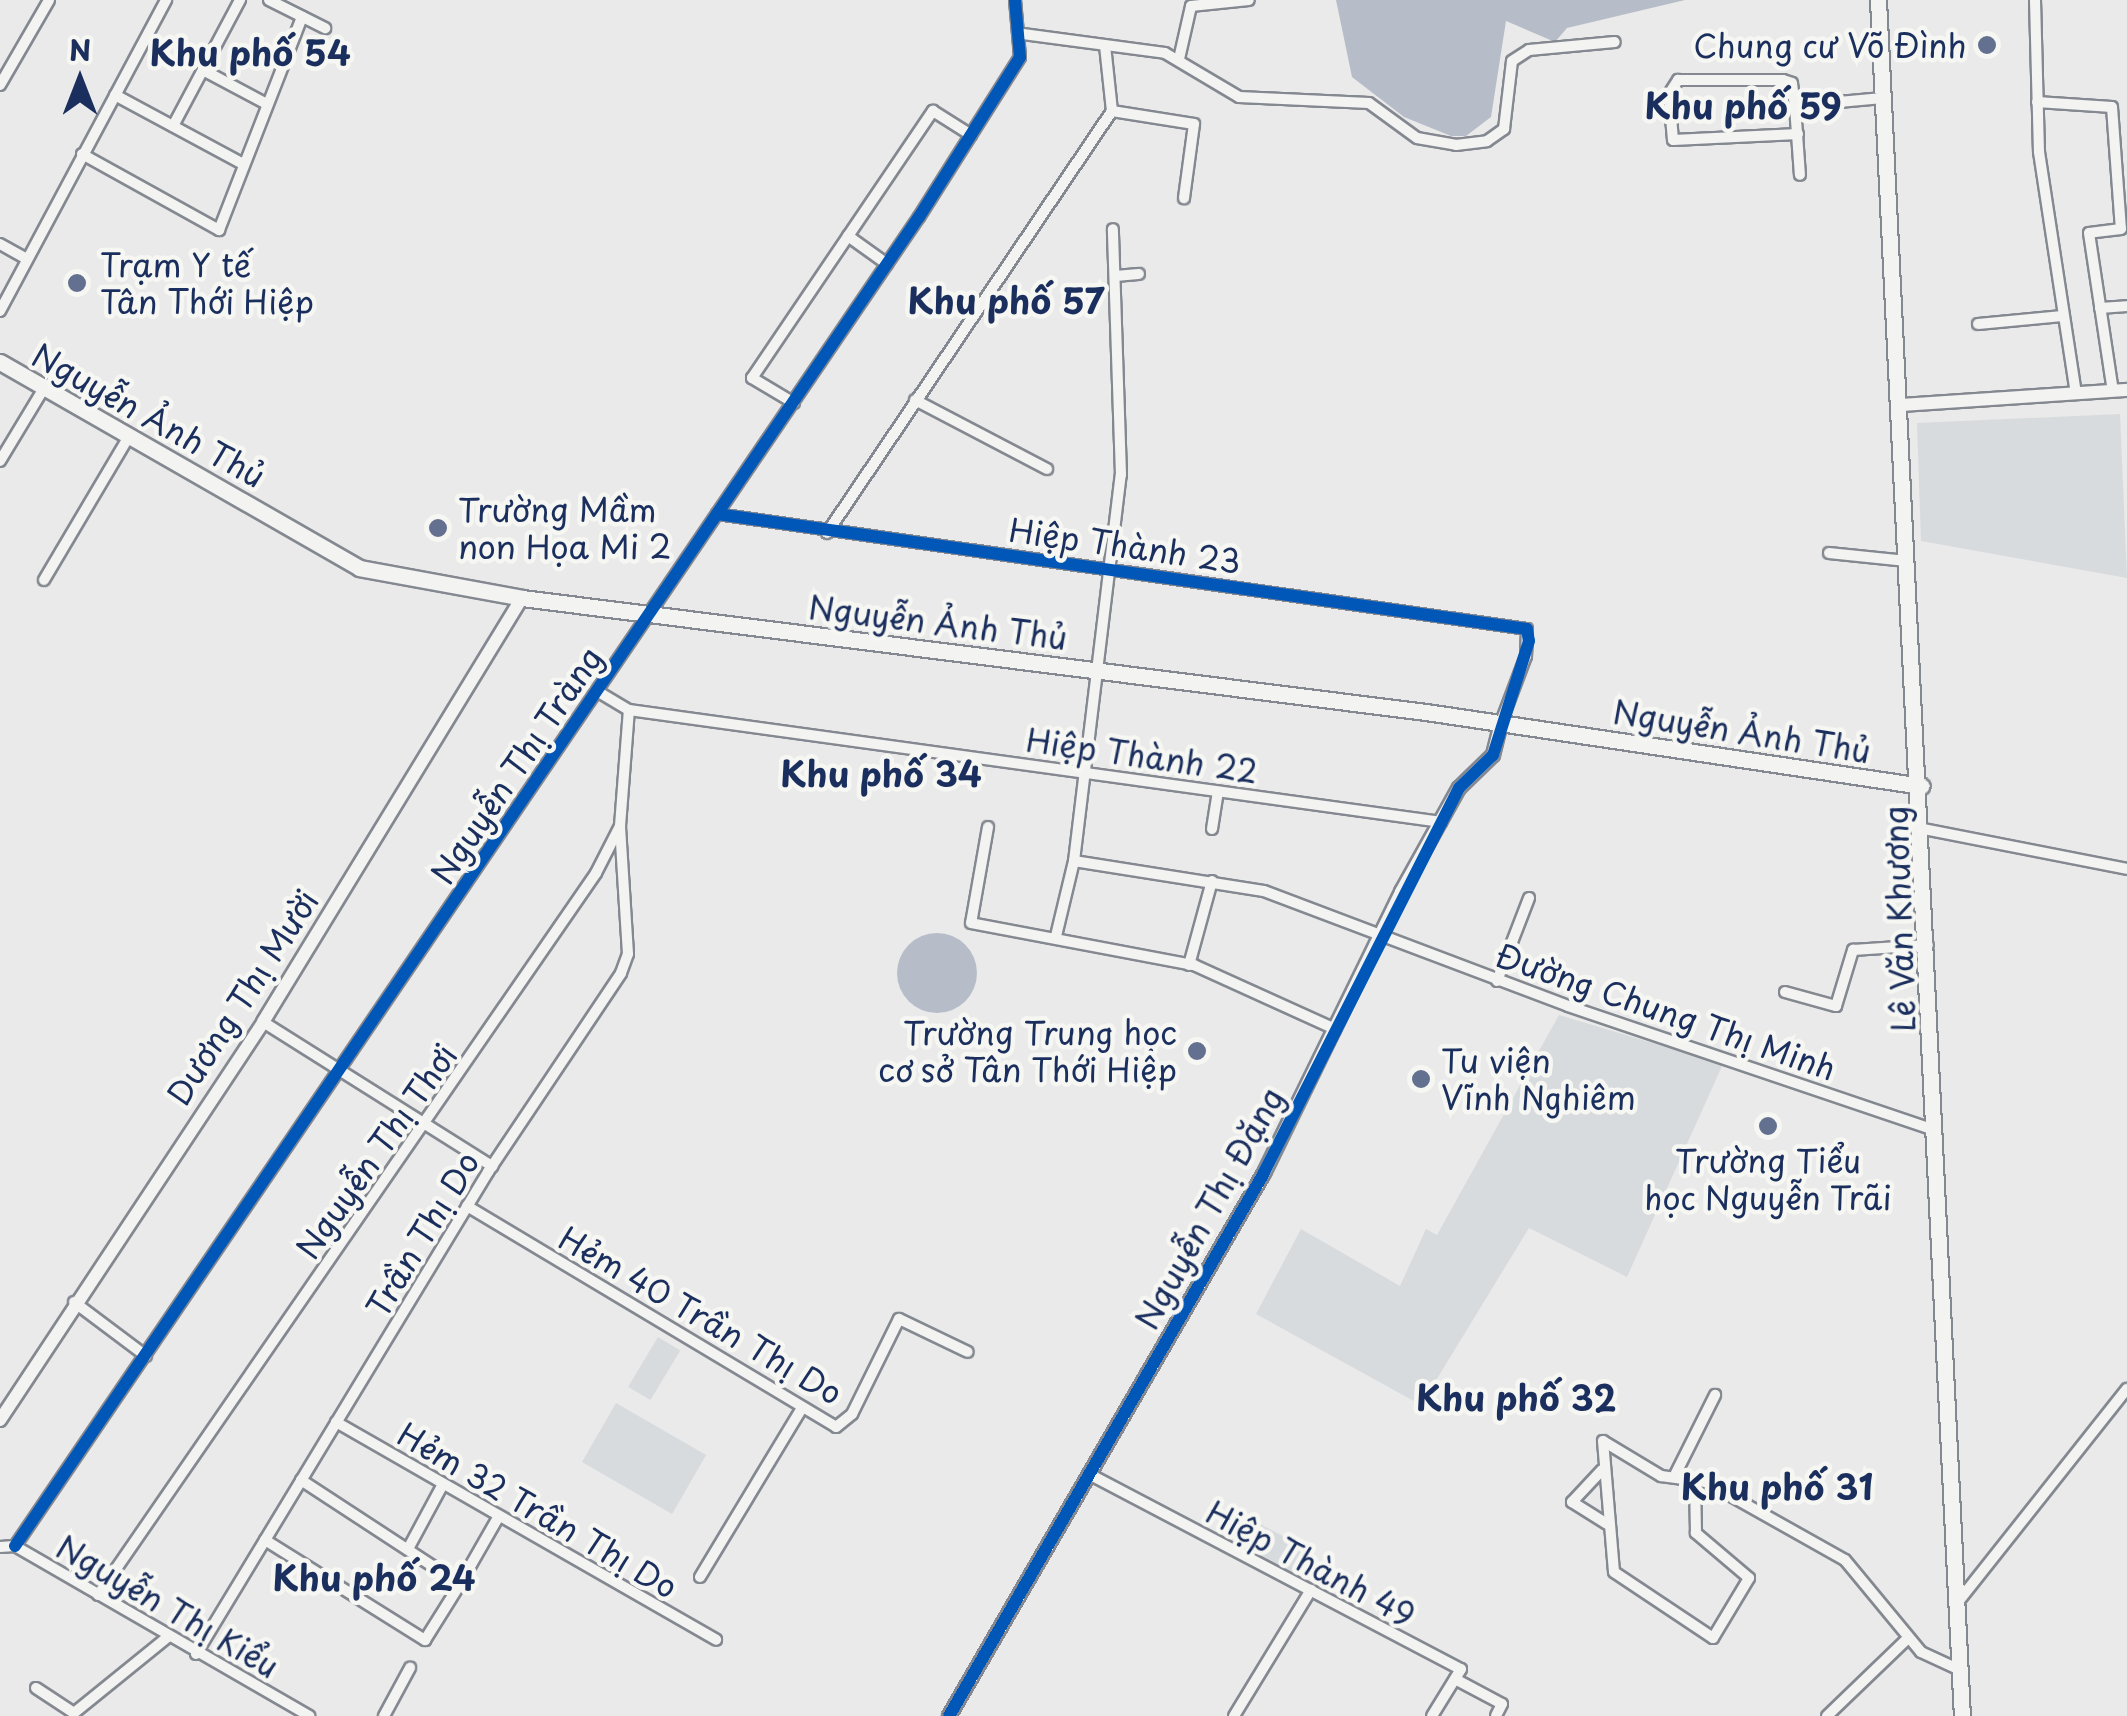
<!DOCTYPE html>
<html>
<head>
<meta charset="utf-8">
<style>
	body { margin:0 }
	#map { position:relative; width:2127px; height:1716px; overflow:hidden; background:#e9eae9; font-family:"Playpen Sans",sans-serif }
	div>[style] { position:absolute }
	.green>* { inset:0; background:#d8dbde; transform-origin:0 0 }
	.water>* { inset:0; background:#b7bdc8 }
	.round { border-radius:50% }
	.roads { filter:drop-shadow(2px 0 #848890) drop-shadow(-2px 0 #848890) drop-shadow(0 2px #848890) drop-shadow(0 -2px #848890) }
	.minor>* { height:10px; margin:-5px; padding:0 5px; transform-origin:5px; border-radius:5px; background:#f3f3f2 }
	.tertiary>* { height:12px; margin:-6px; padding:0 6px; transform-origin:6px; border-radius:6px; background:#f3f3f2 }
	.secondary>* { height:15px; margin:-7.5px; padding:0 7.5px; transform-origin:7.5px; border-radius:7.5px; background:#f3f3f2 }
	.cycleway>* { height:12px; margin:-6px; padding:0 6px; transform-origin:6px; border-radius:6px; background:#0057b8 }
	.dots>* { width:28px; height:28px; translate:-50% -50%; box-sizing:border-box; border:5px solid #f6f6f2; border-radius:50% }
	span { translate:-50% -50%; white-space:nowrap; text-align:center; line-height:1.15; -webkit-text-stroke:9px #f6f6f2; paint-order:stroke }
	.poi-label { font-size:32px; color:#1b2f5e }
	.right { translate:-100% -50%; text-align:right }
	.left { translate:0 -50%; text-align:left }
	.street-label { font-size:32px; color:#1b2f5e }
	.neighbourhood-label { font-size:35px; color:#1b2f5e; font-weight:700 }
	.north { position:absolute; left:30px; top:30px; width:100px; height:100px; -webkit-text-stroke:8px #f6f6f2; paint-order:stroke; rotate:0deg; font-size:28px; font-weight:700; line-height:40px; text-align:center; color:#1b2f5e }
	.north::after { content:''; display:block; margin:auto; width:35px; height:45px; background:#1b2f5e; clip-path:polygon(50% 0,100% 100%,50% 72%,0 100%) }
</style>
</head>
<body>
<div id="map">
	<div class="green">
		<div style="clip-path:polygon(2120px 414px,2127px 578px,1921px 541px,1917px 423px)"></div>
		<div style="clip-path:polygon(1559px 1015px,1723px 1064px,1627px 1277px,1529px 1228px,1421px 1405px,1256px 1314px,1301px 1229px,1400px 1286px,1426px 1229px,1437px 1235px)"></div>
		<div style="left:658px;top:1337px;width:26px;height:58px;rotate:31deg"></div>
		<div style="left:616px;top:1403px;width:104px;height:68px;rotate:30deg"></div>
		<div style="left:1260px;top:1524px;width:55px;height:27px;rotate:28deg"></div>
	</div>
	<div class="water">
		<div style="clip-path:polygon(1336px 0,1685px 0,1567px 28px,1555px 42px,1506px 21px,1491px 117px,1466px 136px,1451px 136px,1404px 117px,1352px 77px)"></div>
		<div class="round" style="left:897px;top:933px;width:80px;height:80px"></div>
	</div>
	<div class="roads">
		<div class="minor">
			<div style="left:269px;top:0;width:63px;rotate:26.6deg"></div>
			<div style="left:2035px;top:0;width:152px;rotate:88.5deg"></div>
			<div style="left:2039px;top:152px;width:244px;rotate:81.3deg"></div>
			<div style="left:1023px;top:34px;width:143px;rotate:7.6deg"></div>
			<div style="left:1165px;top:53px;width:86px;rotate:30.7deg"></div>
			<div style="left:1239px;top:97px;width:130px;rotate:2.6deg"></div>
			<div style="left:1369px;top:103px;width:59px;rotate:36.1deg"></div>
			<div style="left:1417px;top:138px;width:40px;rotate:10deg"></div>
			<div style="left:1456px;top:145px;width:31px;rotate:-7deg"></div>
			<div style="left:1487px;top:141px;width:21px;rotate:-35deg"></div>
			<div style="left:1504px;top:129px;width:68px;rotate:-83.3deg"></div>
			<div style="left:1512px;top:61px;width:20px;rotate:-33deg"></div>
			<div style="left:1529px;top:50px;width:86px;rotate:-5.3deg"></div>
			<div style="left:1179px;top:59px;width:54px;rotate:-77.2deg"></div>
			<div style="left:1191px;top:6px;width:58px;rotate:-5.9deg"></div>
			<div style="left:203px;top:70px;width:72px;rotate:28deg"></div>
			<div style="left:0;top:85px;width:98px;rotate:-60deg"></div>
			<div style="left:115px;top:95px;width:145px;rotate:28.3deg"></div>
			<div style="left:2037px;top:102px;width:75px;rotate:3.8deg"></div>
			<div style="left:2112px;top:107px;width:122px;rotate:85.8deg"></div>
			<div style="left:2121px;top:229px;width:32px;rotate:173deg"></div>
			<div style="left:2089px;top:233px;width:160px;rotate:81.4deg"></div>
			<div style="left:1795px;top:106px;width:69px;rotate:85.9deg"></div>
			<div style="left:1112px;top:111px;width:83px;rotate:9deg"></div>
			<div style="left:1194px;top:124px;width:75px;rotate:97.7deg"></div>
			<div style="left:173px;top:126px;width:143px;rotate:-62deg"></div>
			<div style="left:1798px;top:134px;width:125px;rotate:177.3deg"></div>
			<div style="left:1673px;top:140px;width:46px;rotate:-95deg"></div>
			<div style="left:1669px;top:94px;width:17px;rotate:-57deg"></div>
			<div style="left:1678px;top:80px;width:105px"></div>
			<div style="left:1783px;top:80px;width:9px;rotate:18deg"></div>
			<div style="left:1792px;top:83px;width:23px;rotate:83deg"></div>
			<div style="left:1795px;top:106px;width:88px;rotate:-5.2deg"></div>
			<div style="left:82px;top:154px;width:157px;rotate:29deg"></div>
			<div style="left:219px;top:230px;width:229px;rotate:-68.7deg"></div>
			<div style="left:848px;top:236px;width:48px;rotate:35.7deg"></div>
			<div style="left:0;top:244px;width:31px;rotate:29deg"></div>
			<div style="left:1115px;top:276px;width:24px;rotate:-5deg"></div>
			<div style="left:2100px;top:308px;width:27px;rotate:-4deg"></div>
			<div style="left:0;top:311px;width:353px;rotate:-61.9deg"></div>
			<div style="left:1978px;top:324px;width:85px;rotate:-5.4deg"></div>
			<div style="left:915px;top:400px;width:149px;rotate:27.6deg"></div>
			<div style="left:794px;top:403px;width:49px;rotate:-149.2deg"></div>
			<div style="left:752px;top:378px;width:323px;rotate:-55.9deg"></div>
			<div style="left:933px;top:111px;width:45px;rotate:32.3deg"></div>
			<div style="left:0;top:461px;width:85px;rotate:-58.9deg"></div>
			<div style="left:717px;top:514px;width:818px;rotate:8.08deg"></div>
			<div style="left:1527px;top:629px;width:27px;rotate:92deg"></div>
			<div style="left:1526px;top:656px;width:71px;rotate:110.7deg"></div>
			<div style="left:827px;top:533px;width:509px;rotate:-55.97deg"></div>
			<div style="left:1112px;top:111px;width:65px;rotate:-96.1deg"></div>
			<div style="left:1829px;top:553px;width:78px;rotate:5.9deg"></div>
			<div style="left:44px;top:580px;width:167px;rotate:-59.4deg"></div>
			<div style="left:602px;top:694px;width:31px;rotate:31deg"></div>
			<div style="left:629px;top:710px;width:820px;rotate:7.85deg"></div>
			<div style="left:988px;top:827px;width:97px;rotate:100deg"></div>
			<div style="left:971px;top:923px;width:227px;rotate:10.7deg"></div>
			<div style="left:1194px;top:965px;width:155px;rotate:24.4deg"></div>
			<div style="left:1212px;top:829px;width:37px;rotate:-81deg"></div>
			<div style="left:1924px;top:829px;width:207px;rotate:11.1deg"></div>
			<div style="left:1074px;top:861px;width:192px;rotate:9deg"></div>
			<div style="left:1264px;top:891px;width:325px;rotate:20.7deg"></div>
			<div style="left:1568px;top:1006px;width:386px;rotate:18.7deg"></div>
			<div style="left:1056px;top:936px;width:77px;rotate:-76.5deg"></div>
			<div style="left:1074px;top:861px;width:389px;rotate:-83.1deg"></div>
			<div style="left:1121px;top:475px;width:246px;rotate:-91.9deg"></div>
			<div style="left:1189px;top:965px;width:87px;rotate:-74.7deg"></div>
			<div style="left:1497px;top:981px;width:89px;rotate:-68.9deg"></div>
			<div style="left:1785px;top:992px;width:53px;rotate:15.4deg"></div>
			<div style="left:1836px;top:1006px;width:59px;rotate:-73.1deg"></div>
			<div style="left:1853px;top:950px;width:75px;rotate:-3.8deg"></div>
			<div style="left:263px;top:1022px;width:271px;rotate:32.2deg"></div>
			<div style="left:467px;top:1206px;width:430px;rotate:30.9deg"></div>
			<div style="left:836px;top:1427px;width:21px;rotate:-39deg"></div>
			<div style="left:852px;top:1414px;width:106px;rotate:-63.7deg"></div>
			<div style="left:899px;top:1319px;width:76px;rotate:25.6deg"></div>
			<div style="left:74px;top:1302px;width:90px;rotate:36.9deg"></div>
			<div style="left:336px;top:1422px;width:438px;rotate:29.8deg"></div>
			<div style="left:1603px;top:1441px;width:131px;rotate:85.2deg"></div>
			<div style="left:1614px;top:1572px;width:119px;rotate:33.7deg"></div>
			<div style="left:1713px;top:1638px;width:70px;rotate:-59deg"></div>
			<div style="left:1749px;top:1578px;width:70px;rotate:-139.7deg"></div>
			<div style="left:1696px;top:1533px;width:54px;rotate:-91.1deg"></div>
			<div style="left:1603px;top:1441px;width:68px;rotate:31.1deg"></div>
			<div style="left:1661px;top:1476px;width:45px;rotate:7.6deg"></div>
			<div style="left:1706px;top:1482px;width:159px;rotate:29.3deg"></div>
			<div style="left:1845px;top:1560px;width:119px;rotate:50.4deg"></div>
			<div style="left:1921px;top:1652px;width:43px;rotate:24.8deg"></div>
			<div style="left:1602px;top:1470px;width:44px;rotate:133.2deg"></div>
			<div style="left:1572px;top:1502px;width:41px;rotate:32.2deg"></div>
			<div style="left:1089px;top:1474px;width:420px;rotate:27.7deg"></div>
			<div style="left:1461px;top:1669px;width:55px;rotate:121.7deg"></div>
			<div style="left:1674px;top:1477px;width:92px;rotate:-63.4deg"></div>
			<div style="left:265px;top:1540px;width:189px;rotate:32deg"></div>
			<div style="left:425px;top:1640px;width:66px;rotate:-58deg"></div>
			<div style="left:460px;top:1584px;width:190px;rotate:-146.8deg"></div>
			<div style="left:15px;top:1546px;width:1607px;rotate:-55.78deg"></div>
			<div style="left:919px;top:217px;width:189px;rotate:-57.7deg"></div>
			<div style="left:1020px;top:57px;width:57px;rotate:-95deg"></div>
			<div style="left:0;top:1547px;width:15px;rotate:-4deg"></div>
			<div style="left:15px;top:1546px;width:340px;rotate:30deg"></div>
			<div style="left:408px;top:1549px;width:74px;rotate:-61.7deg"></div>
			<div style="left:700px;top:1577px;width:197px;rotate:-58.9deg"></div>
			<div style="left:460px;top:1584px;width:78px;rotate:-60.2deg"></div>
			<div style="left:98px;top:1595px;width:877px;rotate:-55.4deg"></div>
			<div style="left:596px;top:873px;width:53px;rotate:-62.9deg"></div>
			<div style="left:620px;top:826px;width:116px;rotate:-85.6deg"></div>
			<div style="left:1958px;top:1602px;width:272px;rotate:-51.6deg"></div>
			<div style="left:196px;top:1654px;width:564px;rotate:-58.79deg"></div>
			<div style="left:488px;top:1172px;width:239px;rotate:-56.2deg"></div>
			<div style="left:621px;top:973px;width:20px;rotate:-70deg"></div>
			<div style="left:628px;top:954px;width:127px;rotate:-93.6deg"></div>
			<div style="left:1455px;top:1679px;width:53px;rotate:28deg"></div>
			<div style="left:1502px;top:1704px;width:13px;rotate:117deg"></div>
			<div style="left:36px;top:1688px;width:45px;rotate:33.3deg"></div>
			<div style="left:74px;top:1713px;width:121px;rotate:-39deg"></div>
			<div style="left:384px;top:1716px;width:55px;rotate:-61.6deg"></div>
			<div style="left:1234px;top:1716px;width:148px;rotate:-58.6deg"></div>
			<div style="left:1827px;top:1716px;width:112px;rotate:-43.9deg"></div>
		</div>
		<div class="tertiary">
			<div style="left:1900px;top:405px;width:227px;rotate:-3.8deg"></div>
			<div style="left:0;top:1420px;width:477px;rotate:-56.5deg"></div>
			<div style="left:263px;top:1022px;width:497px;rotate:-58.6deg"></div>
			<div style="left:949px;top:1716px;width:628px;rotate:-59.88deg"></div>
			<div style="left:1264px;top:1173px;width:313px;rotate:-64deg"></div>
			<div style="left:1401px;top:892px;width:119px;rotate:-60.9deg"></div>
			<div style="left:1459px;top:788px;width:47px;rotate:-44.1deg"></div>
			<div style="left:1493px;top:755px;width:34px;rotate:-76deg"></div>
		</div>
		<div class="secondary">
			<div style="left:1878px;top:0;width:1718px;rotate:87.2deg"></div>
			<div style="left:0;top:362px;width:414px;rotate:29.8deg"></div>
			<div style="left:359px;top:568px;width:166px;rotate:10.4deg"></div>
			<div style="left:522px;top:598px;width:911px;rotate:7.19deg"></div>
			<div style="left:1426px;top:712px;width:501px;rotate:8.49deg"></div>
		</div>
	</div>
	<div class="cycleway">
		<div style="left:717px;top:514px;width:818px;rotate:8.08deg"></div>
		<div style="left:1527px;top:629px;width:12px;rotate:81deg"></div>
		<div style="left:1529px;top:641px;width:120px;rotate:107.5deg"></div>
		<div style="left:1493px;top:755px;width:47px;rotate:135.9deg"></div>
		<div style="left:1459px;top:788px;width:432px;rotate:116.9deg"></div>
		<div style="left:1264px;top:1173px;width:628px;rotate:120.12deg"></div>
		<div style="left:15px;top:1546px;width:1607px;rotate:-55.78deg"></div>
		<div style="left:919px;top:217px;width:189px;rotate:-57.7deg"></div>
		<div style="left:1020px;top:57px;width:57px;rotate:-95deg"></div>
	</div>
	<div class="dots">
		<div style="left:1987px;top:45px;background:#63708f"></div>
		<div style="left:77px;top:283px;background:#63708f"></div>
		<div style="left:438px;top:528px;background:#63708f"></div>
		<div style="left:1197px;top:1051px;background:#63708f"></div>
		<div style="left:1421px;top:1079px;background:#63708f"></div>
		<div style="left:1768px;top:1126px;background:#63708f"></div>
	</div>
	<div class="poi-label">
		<span class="right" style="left:1967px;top:45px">Chung cư Võ Đình</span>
		<span class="left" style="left:100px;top:283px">Trạm Y tế<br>Tân Thới Hiệp</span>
		<span class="left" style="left:458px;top:528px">Trường Mầm<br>non Họa Mi 2</span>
		<span class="right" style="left:1177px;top:1051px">Trường Trung học<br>cơ sở Tân Thới Hiệp</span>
		<span class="left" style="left:1441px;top:1079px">Tu viện<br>Vĩnh Nghiêm</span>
		<span style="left:1768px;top:1179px">Trường Tiểu<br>học Nguyễn Trãi</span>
	</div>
	<div class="street-label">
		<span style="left:149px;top:415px;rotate:29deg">Nguyễn Ảnh Thủ</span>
		<span style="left:1125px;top:545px;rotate:8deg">Hiệp Thành 23</span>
		<span style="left:938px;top:622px;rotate:7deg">Nguyễn Ảnh Thủ</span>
		<span style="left:1742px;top:731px;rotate:9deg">Nguyễn Ảnh Thủ</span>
		<span style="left:1142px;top:755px;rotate:8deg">Hiệp Thành 22</span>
		<span style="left:516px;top:765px;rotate:-56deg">Nguyễn Thị Tràng</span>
		<span style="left:1899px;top:919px;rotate:-92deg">Lê Văn Khương</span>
		<span style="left:242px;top:997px;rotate:-57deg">Dương Thị Mười</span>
		<span style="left:1666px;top:1011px;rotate:19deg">Đường Chung Thị Minh</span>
		<span style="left:376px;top:1151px;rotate:-55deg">Nguyễn Thị Thơi</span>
		<span style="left:1209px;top:1208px;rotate:-61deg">Nguyễn Thị Đặng</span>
		<span style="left:422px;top:1234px;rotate:-59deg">Trần Thị Do</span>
		<span style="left:701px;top:1315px;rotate:30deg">Hẻm 40 Trần Thị Do</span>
		<span style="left:538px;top:1510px;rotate:30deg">Hẻm 32 Trần Thị Do</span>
		<span style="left:1311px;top:1563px;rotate:28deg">Hiệp Thành 49</span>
		<span style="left:168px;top:1606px;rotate:30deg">Nguyễn Thị Kiểu</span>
	</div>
	<div class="neighbourhood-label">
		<span style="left:250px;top:52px">Khu phố 54</span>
		<span style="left:1743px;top:105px">Khu phố 59</span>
		<span style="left:1006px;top:300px">Khu phố 57</span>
		<span style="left:881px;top:773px">Khu phố 34</span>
		<span style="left:1516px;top:1397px">Khu phố 32</span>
		<span style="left:1777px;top:1486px">Khu phố 31</span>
		<span style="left:374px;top:1577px">Khu phố 24</span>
	</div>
	<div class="north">N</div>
</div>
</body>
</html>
